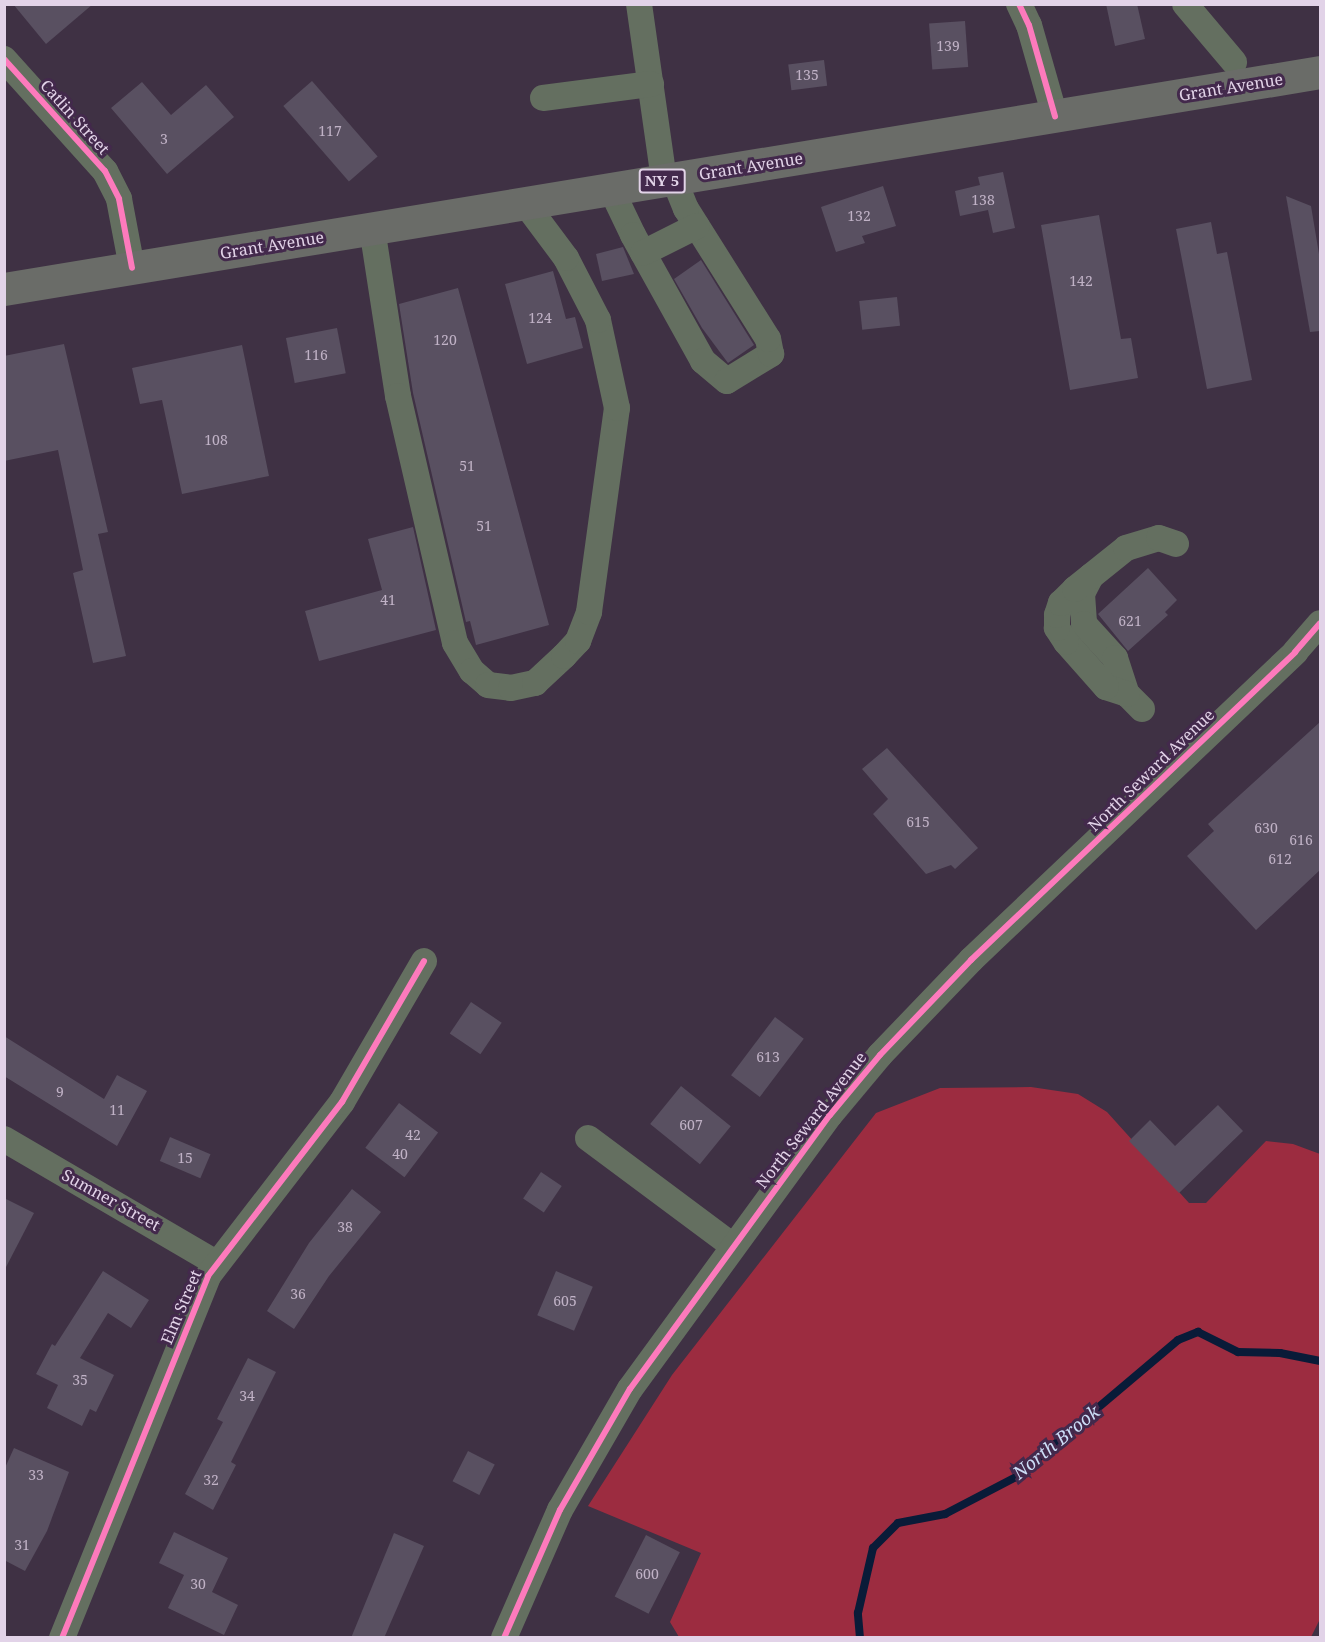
<!DOCTYPE html>
<html>
<head>
<meta charset="utf-8">
<style>
	body { margin:0 }
	#map { position:relative; width:1325px; height:1642px; overflow:hidden; background:#3f3144; font-family:"Noto Serif",serif }
	div>[style] { position:absolute }
	.forest>* { inset:0; background:#9c2c40 }
	.stream>* { height:8px; margin:-4px; padding:0 4px; transform-origin:4px; border-radius:4px; background:#091b38 }
	.building>* { inset:0; background:#595061; transform-origin:0 0 }
	.minor>* { height:26px; margin:-13px; padding:0 13px; transform-origin:13px; border-radius:13px; background:#646f60 }
	.highway>* { height:33px; margin:-16.5px; padding:0 16.5px; transform-origin:16.5px; border-radius:16.5px; background:#6a6c68 }
	.cycleway>* { height:6px; margin:-3px; padding:0 3px; transform-origin:3px; border-radius:3px; background:#fd7abc }
	span { translate:-50% -50%; white-space:nowrap; text-align:center; line-height:1.15; -webkit-text-stroke:6px #43294c; paint-order:stroke }
	.number-label { font-size:14px; color:#c0b2c6 }
	.number-label span { -webkit-text-stroke-width:0 }
	.shield-label span { padding:2px 4px; background:#43294c; border:2px solid; border-radius:4px; -webkit-text-stroke-width:0 }
	.shield-label { font-size:15px; color:#e2d3e8; font-weight:700 }
	.street-label { font-size:16px; color:#e2d3e8 }
	.water-label { font-size:18px; color:#ccddf6; font-style:italic }
	.frame { position:absolute; inset:0; border:6px solid #e2d3e8; pointer-events:none }
</style>
</head>
<body>
<div id="map">
	<div class="forest">
		<div style="clip-path:polygon(1031px 1087px,1078px 1094px,1107px 1112px,1189px 1203px,1206px 1203px,1266px 1141px,1293px 1144px,1320px 1154px,1320px 1619px,1311px 1637px,679px 1637px,670px 1622px,701px 1553px,588px 1506px,672px 1375px,876px 1113px,940px 1088px)"></div>
	</div>
	<div class="stream">
		<div style="left:860px;top:1638px;width:25px;rotate:-95deg"></div>
		<div style="left:858px;top:1613px;width:67px;rotate:-77deg"></div>
		<div style="left:873px;top:1548px;width:35px;rotate:-45deg"></div>
		<div style="left:898px;top:1523px;width:48px;rotate:-10.8deg"></div>
		<div style="left:945px;top:1514px;width:80px;rotate:-27.5deg"></div>
		<div style="left:1016px;top:1477px;width:212px;rotate:-40.2deg"></div>
		<div style="left:1178px;top:1340px;width:22px;rotate:-22deg"></div>
		<div style="left:1198px;top:1332px;width:45px;rotate:26.6deg"></div>
		<div style="left:1238px;top:1352px;width:42px;rotate:1.4deg"></div>
		<div style="left:1280px;top:1353px;width:41px;rotate:11.3deg"></div>
	</div>
	<div class="building">
		<div style="clip-path:polygon(13px 4px,93px 4px,46px 44px)"></div>
		<div style="clip-path:polygon(1106px 4px,1137px 4px,1145px 39px,1115px 46px)"></div>
		<div style="left:965px;top:21px;width:46px;height:36px;rotate:86deg"></div>
		<div style="left:824px;top:60px;width:26px;height:36px;rotate:83deg"></div>
		<div style="left:312px;top:81px;width:100px;height:38px;rotate:49deg"></div>
		<div style="clip-path:polygon(142px 82px,171px 115px,206px 85px,234px 117px,167px 174px,111px 108px)"></div>
		<div style="clip-path:polygon(1003px 172px,1015px 228px,993px 233px,988px 210px,960px 216px,955px 191px,980px 185px,978px 177px)"></div>
		<div style="clip-path:polygon(883px 186px,896px 226px,862px 236px,865px 243px,836px 252px,821px 207px)"></div>
		<div style="clip-path:polygon(1286px 196px,1311px 206px,1320px 260px,1320px 331px,1310px 332px)"></div>
		<div style="clip-path:polygon(1099px 215px,1121px 339px,1131px 338px,1138px 378px,1070px 390px,1041px 225px)"></div>
		<div style="clip-path:polygon(1211px 222px,1217px 254px,1227px 252px,1252px 380px,1207px 389px,1176px 229px)"></div>
		<div style="clip-path:polygon(623px 247px,634px 274px,602px 281px,596px 254px)"></div>
		<div style="clip-path:polygon(701px 260px,754px 345px,728px 363px,702px 328px,674px 279px)"></div>
		<div style="clip-path:polygon(553px 271px,566px 319px,575px 317px,583px 348px,527px 364px,505px 284px)"></div>
		<div style="clip-path:polygon(458px 288px,549px 625px,476px 645px,470px 621px,466px 622px,413px 393px,399px 304px)"></div>
		<div style="left:897px;top:297px;width:29px;height:38px;rotate:84deg"></div>
		<div style="left:337px;top:328px;width:46px;height:52px;rotate:79deg"></div>
		<div style="clip-path:polygon(64px 344px,108px 532px,98px 534px,126px 656px,93px 663px,73px 573px,83px 570px,58px 450px,4px 461px,4px 356px)"></div>
		<div style="clip-path:polygon(242px 345px,269px 476px,182px 494px,162px 400px,140px 404px,132px 368px)"></div>
		<div style="clip-path:polygon(413px 527px,436px 630px,319px 661px,305px 611px,382px 590px,368px 539px)"></div>
		<div style="clip-path:polygon(1148px 568px,1177px 600px,1165px 612px,1168px 615px,1128px 651px,1098px 614px)"></div>
		<div style="clip-path:polygon(1320px 722px,1320px 870px,1256px 930px,1187px 856px,1214px 831px,1208px 824px)"></div>
		<div style="clip-path:polygon(887px 748px,978px 848px,955px 869px,951px 865px,926px 874px,873px 814px,888px 799px,862px 769px)"></div>
		<div style="left:471px;top:1002px;width:37px;height:38px;rotate:34deg"></div>
		<div style="left:775px;top:1017px;width:36px;height:73px;rotate:37deg"></div>
		<div style="clip-path:polygon(4px 1036px,104px 1099px,117px 1075px,147px 1091px,117px 1146px,4px 1076px)"></div>
		<div style="left:681px;top:1086px;width:64px;height:49px;rotate:39deg"></div>
		<div style="left:399px;top:1103px;width:49px;height:56px;rotate:37deg"></div>
		<div style="clip-path:polygon(1218px 1105px,1243px 1131px,1179px 1193px,1129px 1141px,1150px 1120px,1175px 1146px)"></div>
		<div style="left:170px;top:1137px;width:44px;height:26px;rotate:23deg"></div>
		<div style="left:541px;top:1172px;width:25px;height:32px;rotate:34deg"></div>
		<div style="clip-path:polygon(352px 1189px,381px 1212px,329px 1276px,294px 1329px,267px 1311px,309px 1243px)"></div>
		<div style="clip-path:polygon(4px 1198px,34px 1213px,4px 1271px)"></div>
		<div style="clip-path:polygon(103px 1271px,149px 1300px,131px 1328px,108px 1313px,80px 1358px,114px 1375px,96px 1412px,90px 1409px,82px 1426px,47px 1408px,58px 1385px,36px 1374px,52px 1344px,55px 1346px)"></div>
		<div style="left:556px;top:1271px;width:40px;height:48px;rotate:23deg"></div>
		<div style="clip-path:polygon(248px 1358px,276px 1372px,231px 1462px,236px 1465px,213px 1510px,185px 1494px,223px 1422px,217px 1419px)"></div>
		<div style="clip-path:polygon(14px 1448px,69px 1472px,47px 1531px,25px 1571px,4px 1560px,4px 1470px)"></div>
		<div style="left:468px;top:1451px;width:30px;height:34px;rotate:27deg"></div>
		<div style="clip-path:polygon(174px 1532px,228px 1558px,212px 1592px,238px 1605px,224px 1635px,168px 1608px,184px 1575px,159px 1563px)"></div>
		<div style="clip-path:polygon(394px 1533px,424px 1546px,384px 1638px,351px 1638px)"></div>
		<div style="left:646px;top:1535px;width:38px;height:69px;rotate:27deg"></div>
	</div>
	<div class="minor">
		<div style="left:639px;top:4px;width:178px;rotate:81.9deg"></div>
		<div style="left:1019px;top:4px;width:23px;rotate:65deg"></div>
		<div style="left:1029px;top:25px;width:95px;rotate:74.1deg"></div>
		<div style="left:1185px;top:4px;width:76px;rotate:49.8deg"></div>
		<div style="left:4px;top:59px;width:151px;rotate:48deg"></div>
		<div style="left:105px;top:171px;width:31px;rotate:63deg"></div>
		<div style="left:119px;top:199px;width:70px;rotate:79.3deg"></div>
		<div style="left:543px;top:98px;width:109px;rotate:-7.4deg"></div>
		<div style="left:611px;top:189px;width:51px;rotate:64.4deg"></div>
		<div style="left:633px;top:235px;width:144px;rotate:60.9deg"></div>
		<div style="left:703px;top:361px;width:31px;rotate:40deg"></div>
		<div style="left:727px;top:381px;width:52px;rotate:-31.5deg"></div>
		<div style="left:771px;top:354px;width:15px;rotate:-101deg"></div>
		<div style="left:768px;top:339px;width:154px;rotate:-122.2deg"></div>
		<div style="left:686px;top:209px;width:32px;rotate:-112deg"></div>
		<div style="left:372px;top:228px;width:170px;rotate:81.2deg"></div>
		<div style="left:398px;top:396px;width:253px;rotate:77deg"></div>
		<div style="left:455px;top:643px;width:33px;rotate:59deg"></div>
		<div style="left:472px;top:671px;width:21px;rotate:41deg"></div>
		<div style="left:488px;top:685px;width:23px;rotate:7deg"></div>
		<div style="left:511px;top:688px;width:25px;rotate:-12deg"></div>
		<div style="left:535px;top:683px;width:40px;rotate:-43deg"></div>
		<div style="left:564px;top:656px;width:21px;rotate:-47deg"></div>
		<div style="left:578px;top:641px;width:31px;rotate:-69deg"></div>
		<div style="left:589px;top:612px;width:206px;rotate:-82.2deg"></div>
		<div style="left:617px;top:408px;width:90px;rotate:-102.2deg"></div>
		<div style="left:598px;top:320px;width:70px;rotate:-117.3deg"></div>
		<div style="left:566px;top:258px;width:69px;rotate:-126.7deg"></div>
		<div style="left:643px;top:253px;width:60px;rotate:-26.6deg"></div>
		<div style="left:1091px;top:576px;width:20px;rotate:117deg"></div>
		<div style="left:1082px;top:594px;width:30px;rotate:86deg"></div>
		<div style="left:1084px;top:624px;width:46px;rotate:47.6deg"></div>
		<div style="left:1115px;top:658px;width:38px;rotate:72deg"></div>
		<div style="left:1142px;top:709px;width:21px;rotate:-135deg"></div>
		<div style="left:1127px;top:694px;width:22px;rotate:-162deg"></div>
		<div style="left:1106px;top:687px;width:60px;rotate:-131.6deg"></div>
		<div style="left:1066px;top:642px;width:17px;rotate:-123deg"></div>
		<div style="left:1057px;top:628px;width:13px;rotate:-90deg"></div>
		<div style="left:1057px;top:615px;width:13px;rotate:-72deg"></div>
		<div style="left:1061px;top:603px;width:20px;rotate:-45deg"></div>
		<div style="left:1075px;top:589px;width:65px;rotate:-38.8deg"></div>
		<div style="left:1126px;top:548px;width:34px;rotate:-17deg"></div>
		<div style="left:1159px;top:538px;width:18px;rotate:19deg"></div>
		<div style="left:588px;top:1138px;width:181px;rotate:36.7deg"></div>
		<div style="left:4px;top:1139px;width:246px;rotate:30.3deg"></div>
		<div style="left:62px;top:1638px;width:390px;rotate:-68deg"></div>
		<div style="left:208px;top:1276px;width:220px;rotate:-52.4deg"></div>
		<div style="left:342px;top:1102px;width:163px;rotate:-59.8deg"></div>
		<div style="left:504px;top:1638px;width:140px;rotate:-66.4deg"></div>
		<div style="left:560px;top:1510px;width:140px;rotate:-60deg"></div>
		<div style="left:630px;top:1389px;width:339px;rotate:-53.9deg"></div>
		<div style="left:830px;top:1115px;width:78px;rotate:-50.2deg"></div>
		<div style="left:880px;top:1055px;width:132px;rotate:-46.2deg"></div>
		<div style="left:971px;top:960px;width:447px;rotate:-43.5deg"></div>
		<div style="left:1295px;top:652px;width:38px;rotate:-49deg"></div>
	</div>
	<div class="highway">
		<div style="left:4px;top:289px;width:1334px;rotate:-9.36deg"></div>
	</div>
	<div class="cycleway">
		<div style="left:1019px;top:4px;width:23px;rotate:65deg"></div>
		<div style="left:1029px;top:25px;width:95px;rotate:74.1deg"></div>
		<div style="left:4px;top:59px;width:151px;rotate:48deg"></div>
		<div style="left:105px;top:171px;width:31px;rotate:63deg"></div>
		<div style="left:119px;top:199px;width:70px;rotate:79.3deg"></div>
		<div style="left:62px;top:1638px;width:390px;rotate:-68deg"></div>
		<div style="left:208px;top:1276px;width:220px;rotate:-52.4deg"></div>
		<div style="left:342px;top:1102px;width:163px;rotate:-59.8deg"></div>
		<div style="left:504px;top:1638px;width:140px;rotate:-66.4deg"></div>
		<div style="left:560px;top:1510px;width:140px;rotate:-60deg"></div>
		<div style="left:630px;top:1389px;width:339px;rotate:-53.9deg"></div>
		<div style="left:830px;top:1115px;width:78px;rotate:-50.2deg"></div>
		<div style="left:880px;top:1055px;width:132px;rotate:-46.2deg"></div>
		<div style="left:971px;top:960px;width:447px;rotate:-43.5deg"></div>
		<div style="left:1295px;top:652px;width:38px;rotate:-49deg"></div>
	</div>
	<div class="number-label">
		<span style="left:948px;top:46px">139</span>
		<span style="left:807px;top:75px">135</span>
		<span style="left:330px;top:131px">117</span>
		<span style="left:164px;top:139px">3</span>
		<span style="left:983px;top:200px">138</span>
		<span style="left:859px;top:216px">132</span>
		<span style="left:1081px;top:281px">142</span>
		<span style="left:540px;top:318px">124</span>
		<span style="left:445px;top:340px">120</span>
		<span style="left:316px;top:355px">116</span>
		<span style="left:216px;top:440px">108</span>
		<span style="left:467px;top:466px">51</span>
		<span style="left:484px;top:526px">51</span>
		<span style="left:388px;top:600px">41</span>
		<span style="left:1130px;top:621px">621</span>
		<span style="left:918px;top:822px">615</span>
		<span style="left:1266px;top:828px">630</span>
		<span style="left:1301px;top:840px">616</span>
		<span style="left:1280px;top:859px">612</span>
		<span style="left:768px;top:1057px">613</span>
		<span style="left:60px;top:1092px">9</span>
		<span style="left:117px;top:1110px">11</span>
		<span style="left:691px;top:1125px">607</span>
		<span style="left:413px;top:1135px">42</span>
		<span style="left:400px;top:1154px">40</span>
		<span style="left:185px;top:1158px">15</span>
		<span style="left:345px;top:1227px">38</span>
		<span style="left:298px;top:1294px">36</span>
		<span style="left:565px;top:1301px">605</span>
		<span style="left:80px;top:1380px">35</span>
		<span style="left:247px;top:1396px">34</span>
		<span style="left:36px;top:1475px">33</span>
		<span style="left:211px;top:1480px">32</span>
		<span style="left:22px;top:1545px">31</span>
		<span style="left:647px;top:1574px">600</span>
		<span style="left:198px;top:1584px">30</span>
	</div>
	<div class="shield-label">
		<span style="left:662px;top:181px">NY 5</span>
	</div>
	<div class="street-label">
		<span style="left:1231px;top:87px;rotate:-9deg">Grant Avenue</span>
		<span style="left:75px;top:117px;rotate:48deg">Catlin Street</span>
		<span style="left:751px;top:166px;rotate:-9deg">Grant Avenue</span>
		<span style="left:272px;top:245px;rotate:-9deg">Grant Avenue</span>
		<span style="left:1151px;top:770px;rotate:-44deg">North Seward Avenue</span>
		<span style="left:811px;top:1120px;rotate:-52deg">North Seward Avenue</span>
		<span style="left:111px;top:1200px;rotate:29deg">Sumner Street</span>
		<span style="left:181px;top:1307px;rotate:-67deg">Elm Street</span>
	</div>
	<div class="water-label">
		<span style="left:1056px;top:1442px;rotate:-39deg">North Brook</span>
	</div>
	<div class="frame"></div>
</div>
</body>
</html>
